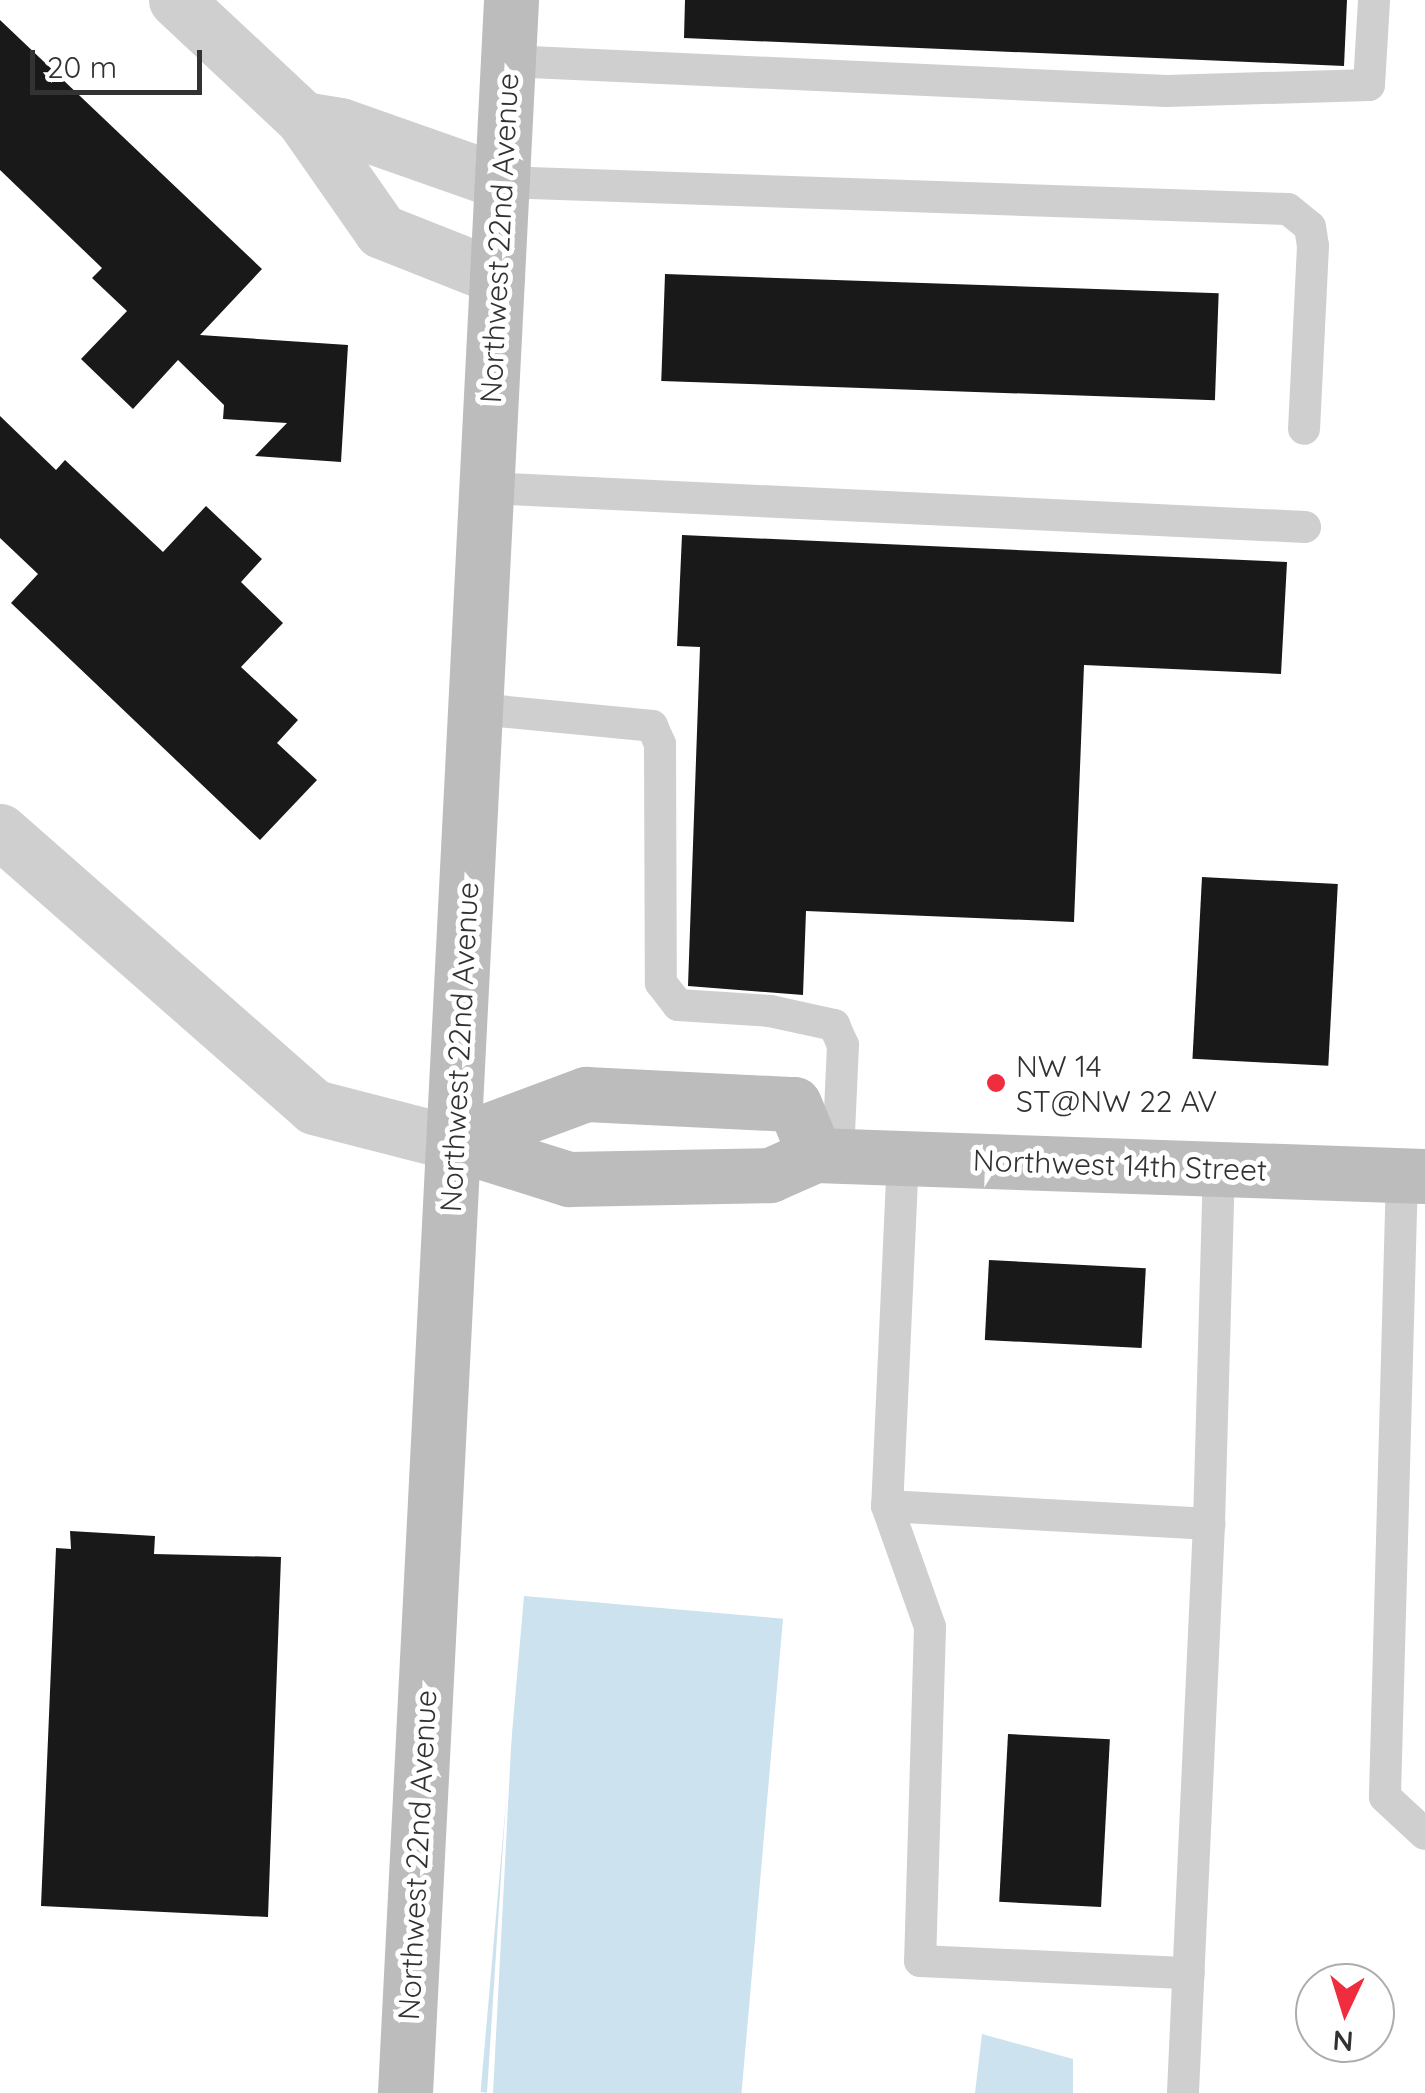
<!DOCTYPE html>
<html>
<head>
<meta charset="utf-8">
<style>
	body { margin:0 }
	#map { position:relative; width:1425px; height:2093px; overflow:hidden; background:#fff; font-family:Quicksand,sans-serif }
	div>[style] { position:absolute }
	.water>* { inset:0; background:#cce2ef; transform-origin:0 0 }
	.pier>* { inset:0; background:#fff }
	.building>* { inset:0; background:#191919; transform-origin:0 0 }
	.lane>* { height:32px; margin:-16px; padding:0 16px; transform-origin:16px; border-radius:16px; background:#cfcfcf }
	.street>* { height:55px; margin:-27.5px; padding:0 27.5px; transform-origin:27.5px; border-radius:27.5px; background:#cfcfcf }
	.secondary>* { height:55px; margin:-27.5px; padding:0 27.5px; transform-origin:27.5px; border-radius:27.5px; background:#bcbcbc }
	.dots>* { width:28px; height:28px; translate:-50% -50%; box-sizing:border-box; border:5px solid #fff; border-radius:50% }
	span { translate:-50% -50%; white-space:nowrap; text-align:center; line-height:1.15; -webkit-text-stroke:10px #fff; paint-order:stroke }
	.street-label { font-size:30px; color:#323232 }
	.poi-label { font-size:30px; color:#323232 }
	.left { translate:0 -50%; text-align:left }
	.north { position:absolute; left:1295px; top:1963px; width:100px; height:100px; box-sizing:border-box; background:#fff; border:2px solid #adadad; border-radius:50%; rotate:184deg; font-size:28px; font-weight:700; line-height:40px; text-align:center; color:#323232 }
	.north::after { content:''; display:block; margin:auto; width:35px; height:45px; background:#f02d3f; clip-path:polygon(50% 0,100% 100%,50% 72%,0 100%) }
	.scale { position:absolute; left:30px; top:50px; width:172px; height:45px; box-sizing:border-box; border:5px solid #323232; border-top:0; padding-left:12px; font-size:30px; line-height:35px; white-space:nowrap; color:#323232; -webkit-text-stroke:8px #fff; paint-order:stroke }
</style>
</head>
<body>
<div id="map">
	<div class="water">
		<div style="left:524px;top:1596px;width:260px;height:498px;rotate:5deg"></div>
		<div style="clip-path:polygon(982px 2034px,1073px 2059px,1073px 2093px,975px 2093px)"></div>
	</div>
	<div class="pier">
		<div style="clip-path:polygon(518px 1614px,493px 2093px,487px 2093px)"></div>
	</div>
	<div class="building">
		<div style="clip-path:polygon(685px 0,1347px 0,1344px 66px,684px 38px)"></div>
		<div style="clip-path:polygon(0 20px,262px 269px,200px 335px,348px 345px,341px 462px,255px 456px,287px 423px,223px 419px,224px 405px,178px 360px,133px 409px,81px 359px,127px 311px,92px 278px,102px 268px,0 170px)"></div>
		<div style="left:665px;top:274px;width:554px;height:107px;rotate:2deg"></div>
		<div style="clip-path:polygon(0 416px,56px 470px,65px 460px,163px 552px,206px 506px,262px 559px,241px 582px,283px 623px,241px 667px,298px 720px,277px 743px,317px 780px,260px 840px,11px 603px,38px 574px,0 538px)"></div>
		<div style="clip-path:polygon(682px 535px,1287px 562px,1281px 674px,1084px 665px,1074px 922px,806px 911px,803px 995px,688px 986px,700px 647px,677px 646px)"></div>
		<div style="left:1202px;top:877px;width:136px;height:182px;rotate:3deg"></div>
		<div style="left:989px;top:1260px;width:157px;height:80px;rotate:3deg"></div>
		<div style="clip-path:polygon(70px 1531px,155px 1536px,154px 1554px,281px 1557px,268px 1917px,41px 1906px,56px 1548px,71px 1549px)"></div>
		<div style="left:1008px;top:1734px;width:102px;height:168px;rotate:3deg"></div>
	</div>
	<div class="lane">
		<div style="left:508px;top:61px;width:659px;rotate:2.61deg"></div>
		<div style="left:1166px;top:91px;width:203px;rotate:-1.7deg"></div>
		<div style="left:1369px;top:85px;width:85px;rotate:-86.6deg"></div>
		<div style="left:502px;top:182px;width:786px;rotate:1.97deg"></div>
		<div style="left:1288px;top:209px;width:28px;rotate:39deg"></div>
		<div style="left:1310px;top:227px;width:19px;rotate:81deg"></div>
		<div style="left:1313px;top:246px;width:183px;rotate:92.8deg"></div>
		<div style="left:487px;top:488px;width:819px;rotate:2.73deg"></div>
		<div style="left:477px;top:709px;width:176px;rotate:5.5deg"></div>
		<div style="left:652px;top:726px;width:20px;rotate:66deg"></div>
		<div style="left:660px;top:744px;width:239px;rotate:89.8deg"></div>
		<div style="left:661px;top:983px;width:28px;rotate:52deg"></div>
		<div style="left:678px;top:1005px;width:92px;rotate:3.7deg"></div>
		<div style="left:770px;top:1011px;width:66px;rotate:12.3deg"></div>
		<div style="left:834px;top:1025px;width:22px;rotate:66deg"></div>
		<div style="left:843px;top:1045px;width:111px;rotate:92.6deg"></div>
		<div style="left:903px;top:1157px;width:349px;rotate:92.6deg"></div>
		<div style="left:887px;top:1506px;width:128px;rotate:70.4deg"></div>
		<div style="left:930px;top:1627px;width:334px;rotate:91.7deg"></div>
		<div style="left:920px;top:1961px;width:269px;rotate:2.6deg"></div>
		<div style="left:1402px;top:1175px;width:622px;rotate:91.57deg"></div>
		<div style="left:1385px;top:1797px;width:54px;rotate:42.8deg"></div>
		<div style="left:887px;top:1506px;width:323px;rotate:3.2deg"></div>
		<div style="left:1209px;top:1524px;width:570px;rotate:92.62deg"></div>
		<div style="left:1209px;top:1524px;width:355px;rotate:-88.4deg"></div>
	</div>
	<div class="street">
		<div style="left:176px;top:0;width:174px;rotate:43.1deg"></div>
		<div style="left:303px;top:119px;width:37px;rotate:9deg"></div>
		<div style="left:340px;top:125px;width:172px;rotate:19.4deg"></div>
		<div style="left:303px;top:119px;width:136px;rotate:55.1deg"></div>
		<div style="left:381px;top:231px;width:125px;rotate:21.6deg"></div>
		<div style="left:0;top:831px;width:418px;rotate:41.3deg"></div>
		<div style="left:314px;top:1107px;width:145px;rotate:14.4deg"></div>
	</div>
	<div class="secondary">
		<div style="left:454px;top:1143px;width:121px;rotate:17.4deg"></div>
		<div style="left:569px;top:1179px;width:201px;rotate:-1.1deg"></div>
		<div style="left:770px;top:1175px;width:49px;rotate:-24deg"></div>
		<div style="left:815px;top:1155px;width:610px;rotate:1.97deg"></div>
		<div style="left:454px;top:1143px;width:141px;rotate:-20.4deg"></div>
		<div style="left:586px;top:1094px;width:208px;rotate:2.8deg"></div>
		<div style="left:794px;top:1104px;width:55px;rotate:67.6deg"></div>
		<div style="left:405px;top:2093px;width:2096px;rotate:-87.1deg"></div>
	</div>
	<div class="dots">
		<div style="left:996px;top:1083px;background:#f02d3f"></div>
	</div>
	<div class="street-label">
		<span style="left:499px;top:238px;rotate:-87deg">Northwest 22nd Avenue</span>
		<span style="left:459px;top:1047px;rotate:-87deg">Northwest 22nd Avenue</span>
		<span style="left:1120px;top:1165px;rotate:2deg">Northwest 14th Street</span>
		<span style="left:417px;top:1855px;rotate:-87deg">Northwest 22nd Avenue</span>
	</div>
	<div class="poi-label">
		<span class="left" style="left:1016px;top:1083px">NW 14<br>ST@NW 22 AV</span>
	</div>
	<div class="north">N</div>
	<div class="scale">20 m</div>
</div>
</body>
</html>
